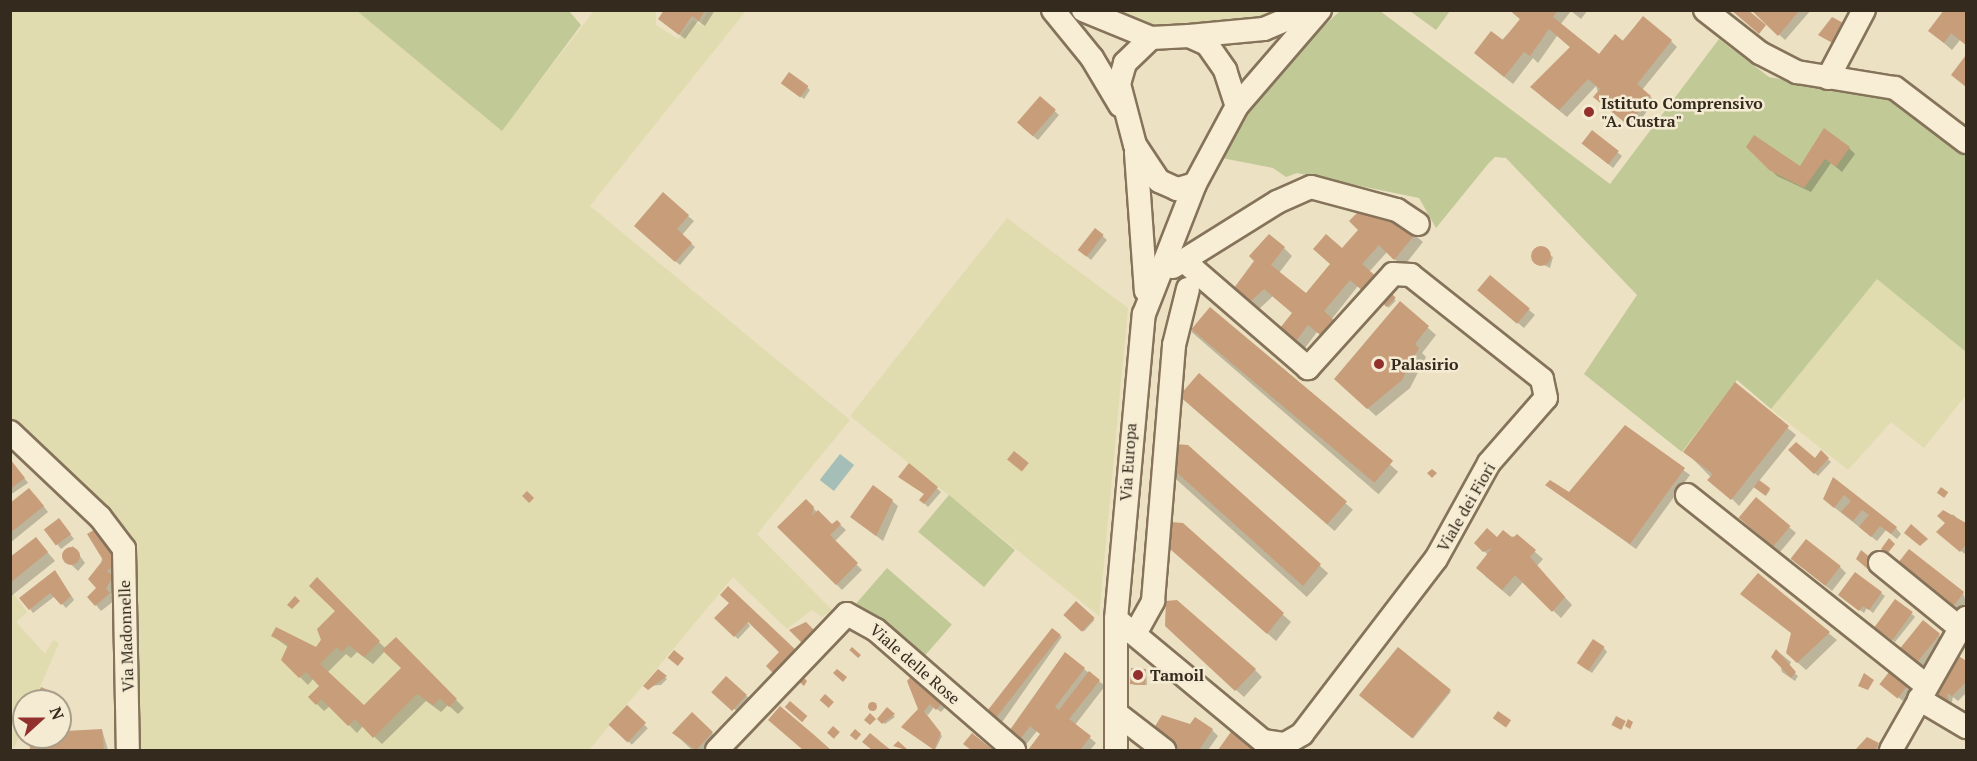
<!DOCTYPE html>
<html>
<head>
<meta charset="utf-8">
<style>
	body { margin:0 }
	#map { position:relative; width:1977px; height:761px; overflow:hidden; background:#ece1c2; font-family:"PT Serif",serif }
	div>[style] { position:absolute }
	.farmland>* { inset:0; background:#e1dbb0 }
	.green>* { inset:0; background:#c1c997; transform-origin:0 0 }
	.water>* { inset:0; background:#a5bfb8; transform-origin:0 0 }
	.shadow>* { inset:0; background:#0003; transform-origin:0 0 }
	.building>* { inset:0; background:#c89d7a; transform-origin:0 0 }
	.round { border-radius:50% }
	.roads { filter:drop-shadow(2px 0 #85735a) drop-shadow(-2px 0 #85735a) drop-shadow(0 2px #85735a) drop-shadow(0 -2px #85735a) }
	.minor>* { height:22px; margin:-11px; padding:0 11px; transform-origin:11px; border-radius:11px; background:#f7eed5 }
	.dots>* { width:16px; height:16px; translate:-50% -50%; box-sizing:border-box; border:3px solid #f4ebd2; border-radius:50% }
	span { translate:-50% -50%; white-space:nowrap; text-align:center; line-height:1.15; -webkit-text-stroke:5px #f4ebd2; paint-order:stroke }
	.poi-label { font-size:16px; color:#352a1e; font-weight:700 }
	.left { translate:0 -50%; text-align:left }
	.street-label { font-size:16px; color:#352a1e }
	.frame { position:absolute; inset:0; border:12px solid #352a1e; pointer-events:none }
	.north { position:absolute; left:12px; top:689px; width:60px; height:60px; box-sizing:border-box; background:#f4ebd2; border:2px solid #a89e8a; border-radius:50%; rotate:69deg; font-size:16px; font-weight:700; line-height:24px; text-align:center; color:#352a1e }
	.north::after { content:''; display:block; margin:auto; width:21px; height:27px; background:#91302d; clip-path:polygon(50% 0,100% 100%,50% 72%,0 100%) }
</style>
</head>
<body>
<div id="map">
	<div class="farmland">
		<div style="clip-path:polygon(1280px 10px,1265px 19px,1152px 28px,1112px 11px)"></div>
		<div style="clip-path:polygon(10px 11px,357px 11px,502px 130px,594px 11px,656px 11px,656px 25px,678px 39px,693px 20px,700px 25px,708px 11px,746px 11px,590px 206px,850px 420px,757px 534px,832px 610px,822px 617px,812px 610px,787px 629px,733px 577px,589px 750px,136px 750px,138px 543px,11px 420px)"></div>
		<div style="clip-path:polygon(1007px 218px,1128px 308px,1099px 616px,850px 416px)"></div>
		<div style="clip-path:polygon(1877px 278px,1966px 352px,1966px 395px,1924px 448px,1891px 422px,1848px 470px,1771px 409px)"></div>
		<div style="clip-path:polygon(12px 592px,27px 612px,16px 622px,45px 654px,53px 640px,59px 643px,34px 701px,24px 701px,24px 726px,13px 750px)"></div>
	</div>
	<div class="green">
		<div style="clip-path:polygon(357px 11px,569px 11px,581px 25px,502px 131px)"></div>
		<div style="clip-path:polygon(1340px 11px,1380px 11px,1610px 184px,1719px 39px,1769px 77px,1893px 100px,1966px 157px,1966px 352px,1877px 279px,1771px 409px,1737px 380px,1682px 452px,1584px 374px,1637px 295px,1506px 158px,1495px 157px,1488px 164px,1436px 228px,1419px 198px,1297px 173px,1286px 177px,1273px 168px,1222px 158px,1270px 76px)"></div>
		<div style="clip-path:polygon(1410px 11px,1410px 10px,1450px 11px,1436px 30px)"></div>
		<div style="left:949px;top:495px;width:86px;height:48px;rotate:40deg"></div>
		<div style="left:887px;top:568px;width:86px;height:47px;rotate:41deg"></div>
	</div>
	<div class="water">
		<div style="left:840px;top:454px;width:18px;height:33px;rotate:38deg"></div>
	</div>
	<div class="shadow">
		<div style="clip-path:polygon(665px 10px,715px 10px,705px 26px,698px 21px,685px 39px,670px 27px)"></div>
		<div style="clip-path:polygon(1509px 10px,1588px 10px,1581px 19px,1571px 11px,1560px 25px,1605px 60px,1643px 18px,1671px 41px,1677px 47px,1642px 90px,1654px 100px,1635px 129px,1601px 102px,1596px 86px,1567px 117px,1540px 95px,1571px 48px,1557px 36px,1538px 63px,1533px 58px,1513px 84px,1483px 60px,1521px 20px)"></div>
		<div style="clip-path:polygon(1753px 10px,1811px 10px,1785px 40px)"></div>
		<div style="clip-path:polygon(1963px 10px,1966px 45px,1960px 40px,1952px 50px,1930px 31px)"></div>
		<div style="clip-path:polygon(787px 86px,807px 87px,810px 90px,804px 99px)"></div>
		<div style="clip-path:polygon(1040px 98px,1059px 115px,1038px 140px,1022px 127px)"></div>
		<div style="clip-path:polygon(1592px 132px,1622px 156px,1613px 168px,1587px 147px)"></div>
		<div style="clip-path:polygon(1748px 147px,1801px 169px,1849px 148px,1855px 154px,1842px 172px,1831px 163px,1811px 192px,1777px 176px)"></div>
		<div style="clip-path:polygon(688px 216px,694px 221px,682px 235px,695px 247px,680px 265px,642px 232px)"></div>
		<div style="clip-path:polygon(1403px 225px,1423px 242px,1403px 267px,1387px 252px,1369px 272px,1331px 320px,1333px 345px,1317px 332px,1305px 348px,1290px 336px,1294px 314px,1273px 296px,1259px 309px,1244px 295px,1284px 248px,1292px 256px,1279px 273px,1307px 295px,1342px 250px)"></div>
		<div style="clip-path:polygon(1096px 230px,1107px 240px,1091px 260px,1083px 253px)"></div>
		<div style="clip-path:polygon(1537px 249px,1553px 257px,1550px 268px,1534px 260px)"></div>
		<div style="clip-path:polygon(1490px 277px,1535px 315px,1524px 328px,1485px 296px)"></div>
		<div style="left:1388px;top:293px;width:11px;height:10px;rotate:45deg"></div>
		<div style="clip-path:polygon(1400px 303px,1436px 335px,1422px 353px,1426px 357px,1410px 388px,1376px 416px,1344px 387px)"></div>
		<div style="left:1211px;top:309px;width:248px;height:30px;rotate:41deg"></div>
		<div style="left:1199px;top:376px;width:204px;height:28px;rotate:41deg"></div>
		<div style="clip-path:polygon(1735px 384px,1796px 435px,1759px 481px,1770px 490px,1766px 496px,1755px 486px,1739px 506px,1693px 459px)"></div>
		<div style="clip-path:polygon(1625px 427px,1690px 475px,1636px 549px,1547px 485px,1569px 494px)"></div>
		<div style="left:1187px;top:446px;width:190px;height:32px;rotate:42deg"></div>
		<div style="clip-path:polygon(1791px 450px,1816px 460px,1821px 453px,1831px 462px,1818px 476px)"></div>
		<div style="clip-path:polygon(10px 459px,28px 483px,10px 495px)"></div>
		<div style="clip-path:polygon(909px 465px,941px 492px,928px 507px,921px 500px,925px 495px)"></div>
		<div style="clip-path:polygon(1833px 479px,1896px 528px,1901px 534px,1897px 539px,1886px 530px,1877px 541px,1830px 504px)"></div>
		<div style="clip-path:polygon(35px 495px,48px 512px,10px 543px,10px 505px)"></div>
		<div style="clip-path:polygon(1756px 499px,1796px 533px,1780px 552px,1746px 524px)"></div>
		<div style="clip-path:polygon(806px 501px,832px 527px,837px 522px,846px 530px,834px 542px,862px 570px,842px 590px,779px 527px)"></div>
		<div style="clip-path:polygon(892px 501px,898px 506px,883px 541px,852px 517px)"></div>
		<div style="clip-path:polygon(1953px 514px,1966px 528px,1965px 554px,1942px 536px)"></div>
		<div style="clip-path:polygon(62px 524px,74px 539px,61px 549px,46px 530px)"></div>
		<div style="clip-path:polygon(1182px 524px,1291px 622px,1276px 641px,1180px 556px)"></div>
		<div style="clip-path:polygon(105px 534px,122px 570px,111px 577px,118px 583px,111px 595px,115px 600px,101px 611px,96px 605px)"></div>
		<div style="clip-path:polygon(1517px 536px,1543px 559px,1537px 566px,1572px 605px,1561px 618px,1523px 582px,1510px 597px,1485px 576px,1488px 555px,1484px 551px,1497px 539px)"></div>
		<div style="clip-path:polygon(73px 546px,85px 563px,78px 571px,62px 556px)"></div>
		<div style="clip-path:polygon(43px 547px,55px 561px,10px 597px,10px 559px)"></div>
		<div style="clip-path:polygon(1798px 564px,1840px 567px,1846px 573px,1832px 591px)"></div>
		<div style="clip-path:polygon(1897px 567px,1963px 593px,1966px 602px,1957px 615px)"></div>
		<div style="clip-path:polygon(58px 575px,74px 600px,66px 608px,55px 596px,33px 613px,30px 609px)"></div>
		<div style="clip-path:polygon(1758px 575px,1837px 640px,1806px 670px,1796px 661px,1793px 634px,1742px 594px)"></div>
		<div style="clip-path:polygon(evenodd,317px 580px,386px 649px,396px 639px,464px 708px,458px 714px,448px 705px,441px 712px,426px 701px,382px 744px,363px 726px,357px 733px,330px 706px,324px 711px,310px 697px,322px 686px,314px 678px,308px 685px,283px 660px,289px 648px,273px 636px,316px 649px,337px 611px,317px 580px,385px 651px,403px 668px,364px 707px,327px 673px,346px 654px,351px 658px,357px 652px,373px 664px,385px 651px)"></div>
		<div style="clip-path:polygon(1881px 593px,1885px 596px,1873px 613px,1867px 608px,1864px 613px,1844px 598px)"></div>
		<div style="clip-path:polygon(730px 603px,781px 652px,742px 614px,750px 626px,738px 639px,716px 618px)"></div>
		<div style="left:1076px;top:603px;width:25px;height:16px;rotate:42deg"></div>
		<div style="clip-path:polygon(1912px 614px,1915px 617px,1895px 642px,1879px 629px)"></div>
		<div style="left:1052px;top:630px;width:12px;height:107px;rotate:35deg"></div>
		<div style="clip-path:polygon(1174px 634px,1255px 670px,1262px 677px,1244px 697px)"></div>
		<div style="clip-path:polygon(1939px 635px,1943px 639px,1923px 666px,1906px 652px)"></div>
		<div style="clip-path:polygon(1604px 648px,1607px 652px,1592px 673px,1582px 666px)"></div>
		<div style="left:1398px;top:649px;width:68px;height:60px;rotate:39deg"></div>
		<div style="clip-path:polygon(1777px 651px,1791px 662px,1788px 668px,1798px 676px,1795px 681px,1782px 672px)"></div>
		<div style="clip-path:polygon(1954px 654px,1966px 661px,1966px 693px,1958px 701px,1953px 697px,1951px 706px,1966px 715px,1934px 702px)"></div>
		<div style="clip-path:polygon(1084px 669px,1105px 686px,1075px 725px,1096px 743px,1090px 750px,1030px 750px,1042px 735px,1037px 731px,1024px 747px,1015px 739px)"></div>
		<div style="clip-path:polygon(658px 671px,667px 679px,661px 685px,646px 686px)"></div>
		<div style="clip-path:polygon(1146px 671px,1147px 685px,1134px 685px,1132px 683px)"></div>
		<div style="left:726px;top:678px;width:32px;height:18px;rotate:41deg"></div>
		<div style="clip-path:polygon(912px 678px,948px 704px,941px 712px,934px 707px,928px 715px,920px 708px)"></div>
		<div style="clip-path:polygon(1881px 684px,1914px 685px,1903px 701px)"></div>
		<div style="clip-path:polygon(42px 689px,57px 695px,59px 701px,37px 701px)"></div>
		<div style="clip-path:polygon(875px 703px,876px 704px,874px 711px,869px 707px)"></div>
		<div style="left:627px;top:708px;width:29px;height:23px;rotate:44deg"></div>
		<div style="clip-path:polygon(887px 709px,895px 717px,885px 724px,879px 719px)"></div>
		<div style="clip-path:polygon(918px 710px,942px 736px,935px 750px,903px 727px)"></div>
		<div style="clip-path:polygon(692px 714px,716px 737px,703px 750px,692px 750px,674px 733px)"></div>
		<div style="clip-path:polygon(60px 722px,65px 732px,102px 730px,108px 750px,32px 750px,31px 737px,60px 737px)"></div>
		<div style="clip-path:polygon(1212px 730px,1218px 736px,1208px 750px,1180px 750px,1159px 737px)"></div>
		<div style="clip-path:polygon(1234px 732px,1258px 750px,1219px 750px)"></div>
		<div style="clip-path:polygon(1867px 739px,1878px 744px,1880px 750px,1859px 750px)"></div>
	</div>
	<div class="building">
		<div style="clip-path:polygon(664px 10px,705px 10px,699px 21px,692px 16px,679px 35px,658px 19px)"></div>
		<div style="clip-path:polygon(1510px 10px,1558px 10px,1553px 17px,1599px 54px,1615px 34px,1623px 41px,1643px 16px,1672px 40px,1637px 84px,1651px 96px,1628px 125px,1593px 97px,1600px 89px,1588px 79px,1559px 110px,1530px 87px,1570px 47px,1549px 29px,1530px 56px,1524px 52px,1504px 77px,1474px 53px,1491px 31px,1503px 40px,1520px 19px)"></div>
		<div style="clip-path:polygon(1731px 10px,1748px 10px,1766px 25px,1759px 34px)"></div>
		<div style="clip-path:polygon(1751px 10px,1800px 10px,1778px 36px)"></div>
		<div style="clip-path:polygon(1944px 10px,1966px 10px,1966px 45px,1951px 33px,1944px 43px,1928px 31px)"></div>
		<div style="clip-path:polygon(1832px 17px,1847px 25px,1836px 45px,1818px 35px)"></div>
		<div style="clip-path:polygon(1966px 55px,1966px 87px,1951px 75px)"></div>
		<div style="left:789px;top:72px;width:24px;height:14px;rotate:36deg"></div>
		<div style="left:1040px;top:96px;width:21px;height:35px;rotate:41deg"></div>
		<div style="clip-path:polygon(1824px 128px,1850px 147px,1836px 167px,1825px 159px,1804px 188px,1769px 170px,1746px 147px,1754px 135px,1800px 166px)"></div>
		<div style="left:1592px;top:130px;width:34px;height:17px;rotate:38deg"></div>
		<div style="clip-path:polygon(663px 192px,689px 215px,677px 229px,692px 243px,675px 262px,634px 226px)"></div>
		<div style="clip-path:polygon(1357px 213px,1404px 224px,1416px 233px,1394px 260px,1379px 245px,1362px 264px,1378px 278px,1365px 293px,1350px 280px,1324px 311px,1338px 324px,1324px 338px,1308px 325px,1296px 341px,1280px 328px,1292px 313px,1264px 289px,1250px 302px,1234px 288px,1254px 261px,1249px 256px,1269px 234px,1285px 247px,1271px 265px,1306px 293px,1330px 264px,1313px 249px,1326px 234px,1342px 248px,1358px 230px,1349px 221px)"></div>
		<div style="left:1095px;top:228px;width:11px;height:28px;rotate:38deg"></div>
		<div class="round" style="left:1531px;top:246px;width:20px;height:20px"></div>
		<div style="left:1490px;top:275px;width:52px;height:20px;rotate:40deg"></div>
		<div style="left:1388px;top:290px;width:11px;height:13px;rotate:45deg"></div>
		<div style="clip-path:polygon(1400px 301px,1429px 326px,1415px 344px,1419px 348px,1402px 380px,1367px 409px,1334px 379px)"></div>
		<div style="left:1210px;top:307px;width:239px;height:29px;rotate:40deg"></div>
		<div style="left:1199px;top:373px;width:196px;height:30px;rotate:41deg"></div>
		<div style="clip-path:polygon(1735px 382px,1789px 426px,1731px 500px,1707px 480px,1713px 474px,1683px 452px)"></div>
		<div style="clip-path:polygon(1625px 425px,1685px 468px,1630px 544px,1545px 485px,1550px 480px,1569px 492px)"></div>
		<div style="clip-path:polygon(1796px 442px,1815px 458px,1821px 450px,1829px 458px,1814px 474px,1788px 450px)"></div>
		<div style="clip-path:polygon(1175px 444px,1188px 445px,1321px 564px,1303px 586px,1174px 470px)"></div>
		<div style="left:1014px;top:451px;width:19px;height:11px;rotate:39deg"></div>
		<div style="clip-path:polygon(10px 459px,25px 478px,10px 489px)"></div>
		<div style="clip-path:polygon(909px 463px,938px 487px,924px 504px,919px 500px,924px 494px,898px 477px)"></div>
		<div style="clip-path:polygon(1432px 469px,1437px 473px,1432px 478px,1427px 473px)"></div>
		<div style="clip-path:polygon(1833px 477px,1897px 527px,1891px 534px,1880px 526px,1871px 537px,1859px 527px,1869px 515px,1862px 510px,1853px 521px,1841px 512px,1851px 501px,1844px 495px,1834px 508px,1823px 499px)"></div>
		<div style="left:1759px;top:480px;width:14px;height:9px;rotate:36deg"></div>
		<div style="clip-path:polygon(873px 485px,893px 500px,876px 536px,850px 517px)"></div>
		<div style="left:1941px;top:487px;width:9px;height:7px;rotate:36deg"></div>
		<div style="clip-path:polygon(29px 488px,44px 506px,10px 533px,10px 503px)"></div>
		<div style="left:527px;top:491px;width:10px;height:7px;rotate:45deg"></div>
		<div style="left:1756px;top:497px;width:45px;height:27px;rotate:40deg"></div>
		<div style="clip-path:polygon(806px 499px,814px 507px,812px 516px,818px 510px,832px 524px,837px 520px,841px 524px,830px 535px,858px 563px,836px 585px,777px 527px)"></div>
		<div style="clip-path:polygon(1943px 510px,1966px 523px,1966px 544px,1960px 552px,1936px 532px,1945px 523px,1937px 516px)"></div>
		<div style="left:59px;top:518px;width:20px;height:19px;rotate:53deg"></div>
		<div style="clip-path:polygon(1171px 522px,1183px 523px,1284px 613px,1267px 634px,1170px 549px)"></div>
		<div style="clip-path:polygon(1911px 524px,1928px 539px,1920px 546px,1904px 533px)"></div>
		<div style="clip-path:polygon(99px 527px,117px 564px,107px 571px,113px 576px,106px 589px,110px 593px,95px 606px,87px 597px,96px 588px,88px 579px,103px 560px,87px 534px)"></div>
		<div style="clip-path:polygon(1487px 528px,1497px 537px,1503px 530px,1513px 538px,1517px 534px,1536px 550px,1530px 557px,1565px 597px,1552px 612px,1515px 575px,1502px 590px,1476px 568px,1492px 548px,1483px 552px,1474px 543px)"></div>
		<div style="clip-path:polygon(36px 537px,48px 552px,10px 583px,10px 557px)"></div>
		<div style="clip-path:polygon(1889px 538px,1895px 544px,1887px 554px,1881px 549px)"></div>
		<div style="left:1806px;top:539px;width:44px;height:25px;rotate:38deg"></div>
		<div class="round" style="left:62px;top:547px;width:18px;height:18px"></div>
		<div style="left:1909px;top:549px;width:70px;height:23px;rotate:38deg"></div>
		<div style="clip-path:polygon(1861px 550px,1871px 558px,1870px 571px,1856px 559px)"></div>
		<div style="clip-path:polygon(55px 570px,71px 596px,61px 605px,50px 593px,29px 610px,19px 598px)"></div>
		<div style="clip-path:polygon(1855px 572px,1882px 592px,1869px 610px,1863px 606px,1859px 611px,1838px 595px)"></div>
		<div style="clip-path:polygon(1758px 573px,1830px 632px,1797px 663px,1786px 653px,1791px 633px,1740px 594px)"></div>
		<div style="clip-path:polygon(317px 577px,380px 641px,364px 657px,349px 645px,342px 652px,337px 647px,320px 664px,364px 705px,401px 668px,382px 650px,396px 637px,457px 699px,449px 707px,440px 698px,433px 705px,417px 694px,373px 738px,355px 719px,348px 726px,321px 699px,316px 705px,308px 697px,319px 686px,306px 672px,299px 678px,281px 660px,288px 645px,271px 636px,276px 627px,316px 647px,321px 640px,317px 629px,335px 611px,309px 586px)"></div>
		<div style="clip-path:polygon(728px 586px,798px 652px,774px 674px,766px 666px,779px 652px,748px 622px,734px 637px,714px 618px,729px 603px,720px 595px)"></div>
		<div style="clip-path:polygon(295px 596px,300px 601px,292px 609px,287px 605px)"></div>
		<div style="left:1895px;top:599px;width:22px;height:35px;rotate:36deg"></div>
		<div style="clip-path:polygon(1177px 600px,1256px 669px,1235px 691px,1165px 626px,1166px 601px)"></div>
		<div style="left:1076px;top:601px;width:25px;height:19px;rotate:42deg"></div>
		<div style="left:1923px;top:620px;width:22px;height:36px;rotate:39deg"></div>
		<div style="clip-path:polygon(806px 622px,816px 632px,804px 645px,789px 630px)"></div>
		<div style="left:1052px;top:628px;width:11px;height:110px;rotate:38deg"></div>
		<div style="left:1593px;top:639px;width:14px;height:29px;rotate:34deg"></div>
		<div style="left:852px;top:647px;width:12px;height:4px;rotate:42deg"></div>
		<div style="left:1398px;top:647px;width:68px;height:62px;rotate:39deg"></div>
		<div style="clip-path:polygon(1776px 649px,1796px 672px,1791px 678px,1771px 657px)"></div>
		<div style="left:674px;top:650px;width:13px;height:10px;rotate:39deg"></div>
		<div style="clip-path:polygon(1065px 652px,1085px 668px,1055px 707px,1059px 710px,1089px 671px,1100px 680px,1069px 719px,1091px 736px,1080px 750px,1028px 750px,1040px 734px,1030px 726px,1018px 742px,1007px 734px)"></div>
		<div style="clip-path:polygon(1953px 652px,1966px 661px,1966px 682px,1952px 696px,1947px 693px,1949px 704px,1926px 697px)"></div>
		<div style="left:1893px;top:667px;width:23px;height:22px;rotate:38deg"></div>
		<div style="left:1131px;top:668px;width:15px;height:16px;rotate:4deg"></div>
		<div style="clip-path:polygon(658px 669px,667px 676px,648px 690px,643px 686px)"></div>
		<div style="clip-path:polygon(837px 669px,847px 677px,843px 682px,833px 673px)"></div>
		<div style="clip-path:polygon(914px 673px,945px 699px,936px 710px,930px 704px,924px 711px,941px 733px,934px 750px,901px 727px,918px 709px,907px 681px)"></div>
		<div style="clip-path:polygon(1864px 673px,1874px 680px,1868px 690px,1858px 686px)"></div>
		<div style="clip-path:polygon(801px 675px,807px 681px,804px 686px,797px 680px)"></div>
		<div style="left:726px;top:676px;width:28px;height:22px;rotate:42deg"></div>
		<div style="clip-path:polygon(41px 687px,57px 694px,54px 701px,35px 701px)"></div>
		<div style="left:825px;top:694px;width:12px;height:8px;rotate:42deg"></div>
		<div style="left:790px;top:701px;width:23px;height:8px;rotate:41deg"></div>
		<div class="round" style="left:867.5px;top:701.5px;width:9px;height:9px"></div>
		<div style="left:627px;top:705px;width:26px;height:27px;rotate:43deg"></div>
		<div style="clip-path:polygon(780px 706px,813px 734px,831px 750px,803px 750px,768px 720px)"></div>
		<div style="clip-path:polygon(887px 707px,895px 714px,882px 724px,877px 719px)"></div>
		<div style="left:1498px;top:711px;width:16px;height:9px;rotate:35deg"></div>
		<div style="clip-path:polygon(692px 712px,713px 732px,696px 750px,672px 733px)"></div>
		<div style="clip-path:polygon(870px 713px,876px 719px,870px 725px,864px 720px)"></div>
		<div style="clip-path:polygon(1162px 715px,1190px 724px,1195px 717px,1213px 729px,1199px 750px,1180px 750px,1152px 731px)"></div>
		<div style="left:1616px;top:716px;width:11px;height:10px;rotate:27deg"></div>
		<div style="clip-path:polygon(1628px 719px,1633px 722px,1630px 729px,1625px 726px)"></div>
		<div style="clip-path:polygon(60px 721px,65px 731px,102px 729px,104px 750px,30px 750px,29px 737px,60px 737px)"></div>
		<div style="left:833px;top:726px;width:9px;height:9px;rotate:41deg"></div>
		<div style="left:855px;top:729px;width:8px;height:8px;rotate:40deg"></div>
		<div style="clip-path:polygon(1233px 729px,1256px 747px,1253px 750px,1218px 750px)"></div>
		<div style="clip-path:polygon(870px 733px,887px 747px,891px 750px,872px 750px,862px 742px)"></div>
		<div style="clip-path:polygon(972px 733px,993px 750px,971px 750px,963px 744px)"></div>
		<div style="clip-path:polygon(1867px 737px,1879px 743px,1875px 750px,1855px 750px)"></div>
		<div style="clip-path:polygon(898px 741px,907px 749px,906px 750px,893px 746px)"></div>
	</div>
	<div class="roads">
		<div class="minor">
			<div style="left:1053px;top:10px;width:62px;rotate:50.9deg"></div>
			<div style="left:1092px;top:58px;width:55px;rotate:59.2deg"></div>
			<div style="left:1083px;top:10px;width:74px;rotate:22.4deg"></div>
			<div style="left:1705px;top:10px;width:70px;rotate:38deg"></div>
			<div style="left:1760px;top:53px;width:42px;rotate:27.2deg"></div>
			<div style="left:1797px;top:72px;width:99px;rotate:9.3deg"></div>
			<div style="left:1895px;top:88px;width:89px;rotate:37.3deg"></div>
			<div style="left:1189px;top:36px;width:20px;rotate:24deg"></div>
			<div style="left:1207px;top:44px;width:32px;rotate:55deg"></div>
			<div style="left:1225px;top:70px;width:38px;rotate:72deg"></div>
			<div style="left:1237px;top:106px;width:89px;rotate:118.3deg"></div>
			<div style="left:1195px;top:184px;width:19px;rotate:164deg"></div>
			<div style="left:1177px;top:189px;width:20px;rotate:-156deg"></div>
			<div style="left:1159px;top:181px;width:43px;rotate:-123.7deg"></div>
			<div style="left:1135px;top:145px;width:63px;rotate:-104.7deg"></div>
			<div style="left:1119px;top:84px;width:22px;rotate:-74deg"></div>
			<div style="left:1125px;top:63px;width:36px;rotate:-44deg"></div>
			<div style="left:1151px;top:38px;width:38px;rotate:-3deg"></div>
			<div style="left:1189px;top:36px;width:75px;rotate:-5.3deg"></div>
			<div style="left:1264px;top:29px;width:49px;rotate:-22.9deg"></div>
			<div style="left:1828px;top:78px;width:77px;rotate:-62.1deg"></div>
			<div style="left:1237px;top:106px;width:127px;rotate:-49.2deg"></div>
			<div style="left:1136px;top:153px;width:138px;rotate:85.9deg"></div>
			<div style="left:1173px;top:267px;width:123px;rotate:-32deg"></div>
			<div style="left:1277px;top:202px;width:37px;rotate:-24deg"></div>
			<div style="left:1311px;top:187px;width:89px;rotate:15deg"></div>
			<div style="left:1397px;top:210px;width:25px;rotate:34deg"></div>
			<div style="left:10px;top:432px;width:124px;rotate:43.4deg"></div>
			<div style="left:100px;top:517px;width:40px;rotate:53deg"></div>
			<div style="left:124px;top:549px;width:201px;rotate:88.9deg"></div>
			<div style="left:1687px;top:495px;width:305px;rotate:38.5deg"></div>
			<div style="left:1880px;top:563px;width:103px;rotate:39.1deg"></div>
			<div style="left:1116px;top:619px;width:191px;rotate:39.7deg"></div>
			<div style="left:1263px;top:741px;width:22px;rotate:8deg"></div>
			<div style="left:1285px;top:744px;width:20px;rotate:-30deg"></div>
			<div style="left:1302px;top:734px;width:220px;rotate:-52.6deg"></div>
			<div style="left:1436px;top:559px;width:110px;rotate:-61.1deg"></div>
			<div style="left:1489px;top:463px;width:86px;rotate:-48.8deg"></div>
			<div style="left:1546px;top:398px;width:19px;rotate:-102deg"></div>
			<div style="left:1542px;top:379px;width:167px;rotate:-141.6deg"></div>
			<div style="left:1411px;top:275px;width:18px;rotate:-177deg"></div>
			<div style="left:1393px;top:274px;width:127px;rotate:132.1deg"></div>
			<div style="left:1308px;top:368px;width:162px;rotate:-139.2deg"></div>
			<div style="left:1135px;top:634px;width:38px;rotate:-61deg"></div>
			<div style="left:1153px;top:601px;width:257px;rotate:-85.3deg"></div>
			<div style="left:1174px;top:345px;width:58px;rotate:-76deg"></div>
			<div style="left:1919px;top:699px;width:55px;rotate:30.8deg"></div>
			<div style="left:1116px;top:713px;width:61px;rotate:37.6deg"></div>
			<div style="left:717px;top:750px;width:188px;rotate:-46.3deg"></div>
			<div style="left:847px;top:614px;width:33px;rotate:29deg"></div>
			<div style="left:876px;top:630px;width:183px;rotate:41deg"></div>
			<div style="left:1116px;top:750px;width:131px;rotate:-90deg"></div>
			<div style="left:1116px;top:619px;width:306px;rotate:-84.8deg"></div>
			<div style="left:1144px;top:314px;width:140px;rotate:-68.6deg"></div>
			<div style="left:1891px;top:750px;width:152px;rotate:-60.4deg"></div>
		</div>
	</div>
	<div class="dots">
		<div style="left:1589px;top:112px;background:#91302d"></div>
		<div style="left:1379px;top:364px;background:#91302d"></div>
		<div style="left:1138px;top:675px;background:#91302d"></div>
	</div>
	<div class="poi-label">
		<span class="left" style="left:1601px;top:112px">Istituto Comprensivo<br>"A. Custra"</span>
		<span class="left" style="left:1391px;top:364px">Palasirio</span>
		<span class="left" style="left:1150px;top:675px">Tamoil</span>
	</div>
	<div class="street-label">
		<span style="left:1128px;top:462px;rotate:-86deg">Via Europa</span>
		<span style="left:1466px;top:507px;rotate:-60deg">Viale dei Fiori</span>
		<span style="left:126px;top:636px;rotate:-92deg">Via Madonnelle</span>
		<span style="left:915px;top:664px;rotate:41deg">Viale delle Rose</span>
	</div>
	<div class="frame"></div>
	<div class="north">N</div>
</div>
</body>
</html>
